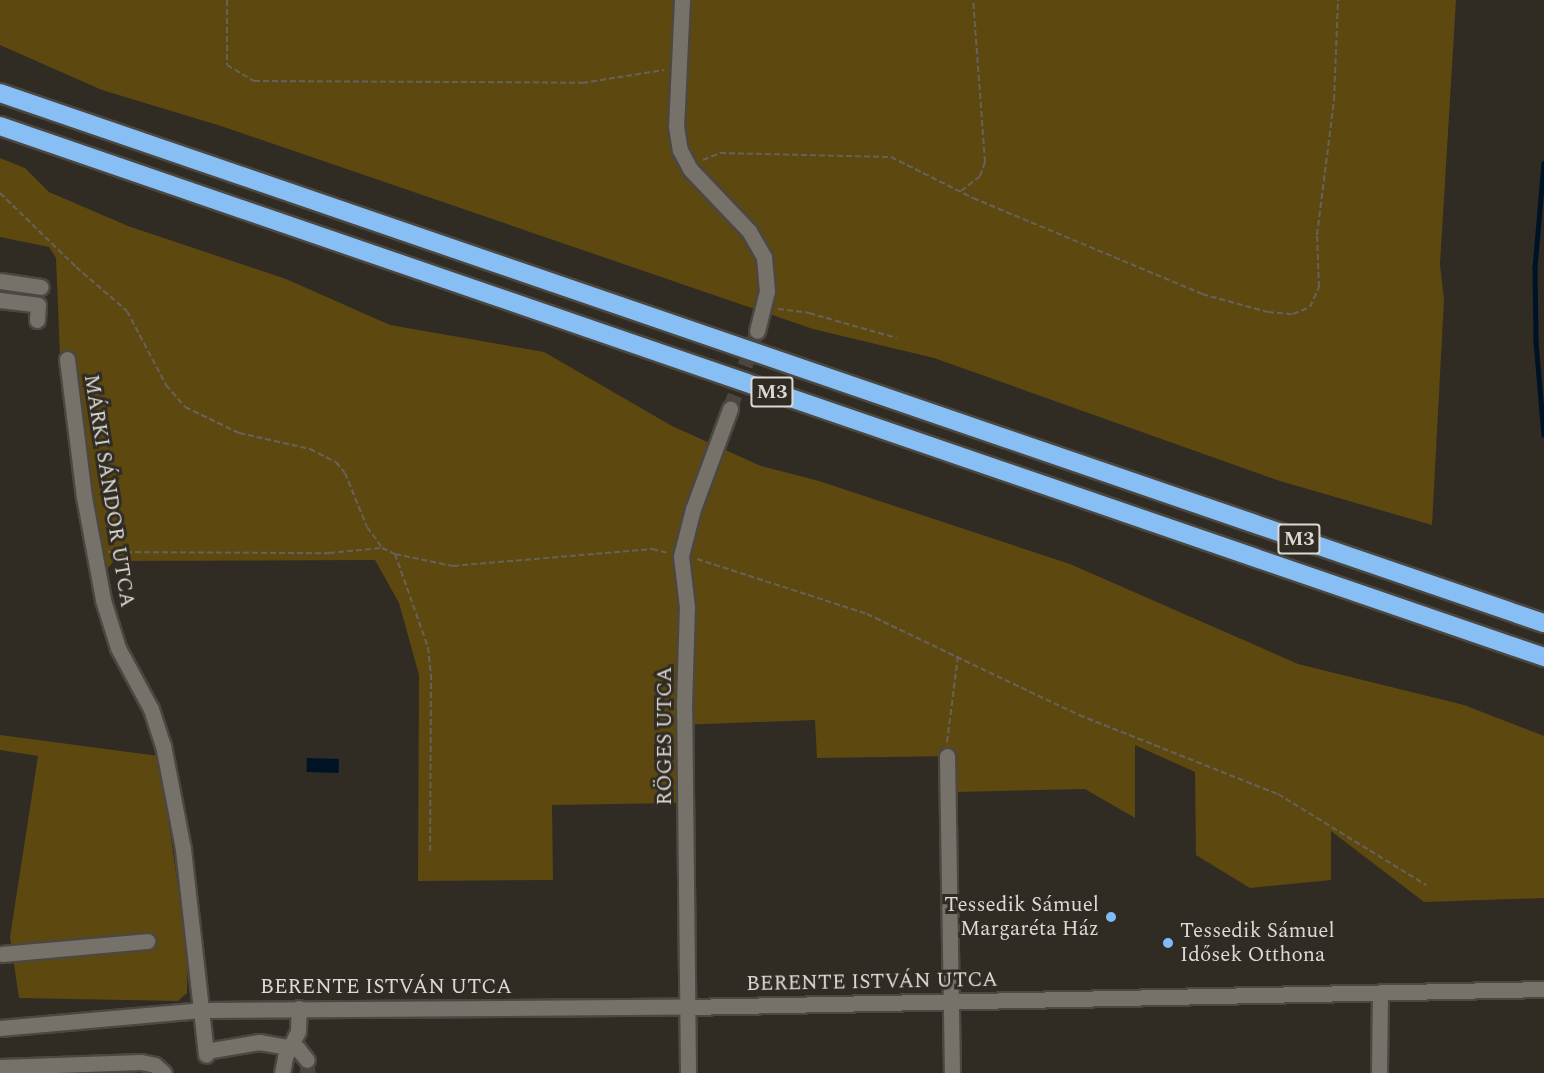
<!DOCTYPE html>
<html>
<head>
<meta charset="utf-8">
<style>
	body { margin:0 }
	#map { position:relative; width:1544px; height:1073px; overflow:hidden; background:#302c24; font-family:Spectral,serif }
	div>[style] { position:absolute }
	.green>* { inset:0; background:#5d4810 }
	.water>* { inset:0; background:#001325; transform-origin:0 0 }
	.stream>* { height:4.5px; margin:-2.25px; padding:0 2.25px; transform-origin:2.25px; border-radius:2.25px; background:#001325 }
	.minor-tunnel>* { height:15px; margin-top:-7.5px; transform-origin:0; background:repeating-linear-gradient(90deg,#4a463e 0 15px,transparent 0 23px) }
	.path>* { height:2px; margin-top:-1px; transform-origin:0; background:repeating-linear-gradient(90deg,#66625b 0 6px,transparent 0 9px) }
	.roads { filter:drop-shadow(2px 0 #4b4741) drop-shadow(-2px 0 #4b4741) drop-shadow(0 2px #4b4741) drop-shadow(0 -2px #4b4741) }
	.minor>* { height:15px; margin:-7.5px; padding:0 7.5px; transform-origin:7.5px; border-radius:7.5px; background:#767269 }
	.highway>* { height:18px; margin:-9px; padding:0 9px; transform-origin:9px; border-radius:9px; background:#87bff5 }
	.dots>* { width:16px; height:16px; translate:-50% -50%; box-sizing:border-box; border:3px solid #302c24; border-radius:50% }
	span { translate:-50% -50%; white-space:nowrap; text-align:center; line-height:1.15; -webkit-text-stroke:6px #302c24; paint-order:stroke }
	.shield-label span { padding:2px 4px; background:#302c24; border:2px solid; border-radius:4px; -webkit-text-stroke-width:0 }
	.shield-label { font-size:20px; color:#dcd9d4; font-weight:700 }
	.street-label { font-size:21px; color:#dcd9d4 }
	.poi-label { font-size:21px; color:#dcd9d4 }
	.right { translate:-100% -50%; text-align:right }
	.left { translate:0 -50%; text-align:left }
</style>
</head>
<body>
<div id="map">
	<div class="green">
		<div style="clip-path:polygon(0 0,1456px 0,1440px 264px,1444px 300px,1432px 525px,1280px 481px,934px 358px,813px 329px,221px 126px,102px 90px,0 45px)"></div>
		<div style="clip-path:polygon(0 158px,25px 168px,49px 192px,128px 226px,286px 279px,390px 325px,544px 352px,672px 426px,761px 466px,819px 481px,1070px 564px,1298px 664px,1464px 705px,1544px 736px,1544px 898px,1424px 902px,1331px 831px,1331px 880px,1250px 888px,1196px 855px,1195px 772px,1135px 745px,1135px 818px,1085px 789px,956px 792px,954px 756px,817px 758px,815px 720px,678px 725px,676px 803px,552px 805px,553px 880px,418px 881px,419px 675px,399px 603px,375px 560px,114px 561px,107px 569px,95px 536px,75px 355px,60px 355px,56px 258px,49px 247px,0 237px)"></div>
		<div style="clip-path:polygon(0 735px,159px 756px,188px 954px,187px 993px,178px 1001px,19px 998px,10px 937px,38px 756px,0 750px)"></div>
	</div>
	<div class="water">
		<div style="left:307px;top:758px;width:32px;height:14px;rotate:2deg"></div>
	</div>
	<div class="stream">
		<div style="left:1544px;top:163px;width:105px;rotate:94.9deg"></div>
		<div style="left:1535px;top:268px;width:74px;rotate:89.2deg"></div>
		<div style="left:1536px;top:342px;width:93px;rotate:85.1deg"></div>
	</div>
	<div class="minor-tunnel">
		<div style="left:730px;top:409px;width:83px;rotate:-70.9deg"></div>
		<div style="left:307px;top:1060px;width:13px;rotate:86deg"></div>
	</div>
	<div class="path">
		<div style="left:227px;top:0;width:65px;rotate:90deg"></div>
		<div style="left:227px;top:65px;width:31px;rotate:31deg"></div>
		<div style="left:254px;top:81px;width:328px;rotate:0.3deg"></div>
		<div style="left:582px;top:83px;width:83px;rotate:-9deg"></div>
		<div style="left:703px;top:160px;width:18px;rotate:-22deg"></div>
		<div style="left:720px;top:153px;width:171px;rotate:1.3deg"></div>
		<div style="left:891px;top:157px;width:92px;rotate:26.6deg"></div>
		<div style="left:973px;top:198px;width:248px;rotate:22.7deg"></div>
		<div style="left:1202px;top:294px;width:68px;rotate:15.3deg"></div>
		<div style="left:1268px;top:312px;width:25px;rotate:5deg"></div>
		<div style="left:1293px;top:314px;width:18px;rotate:-22deg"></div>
		<div style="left:1310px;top:307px;width:22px;rotate:-66deg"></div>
		<div style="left:1319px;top:287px;width:52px;rotate:-92.2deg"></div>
		<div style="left:1317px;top:235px;width:136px;rotate:-82.8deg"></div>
		<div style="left:1334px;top:100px;width:100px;rotate:-87.7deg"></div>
		<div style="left:961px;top:191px;width:24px;rotate:-38deg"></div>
		<div style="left:980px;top:176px;width:15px;rotate:-70deg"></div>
		<div style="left:985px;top:162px;width:162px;rotate:-94.2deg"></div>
		<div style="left:0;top:193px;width:106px;rotate:44.2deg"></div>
		<div style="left:76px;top:267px;width:67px;rotate:40.8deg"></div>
		<div style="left:127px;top:311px;width:84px;rotate:62.2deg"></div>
		<div style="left:166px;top:385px;width:29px;rotate:49deg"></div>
		<div style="left:185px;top:407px;width:60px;rotate:25.7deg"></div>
		<div style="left:239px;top:433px;width:73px;rotate:12.7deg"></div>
		<div style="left:310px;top:449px;width:29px;rotate:27deg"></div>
		<div style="left:336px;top:462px;width:14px;rotate:51deg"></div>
		<div style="left:345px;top:473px;width:58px;rotate:67.8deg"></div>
		<div style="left:367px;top:527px;width:26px;rotate:54deg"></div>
		<div style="left:382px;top:548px;width:14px;rotate:25deg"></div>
		<div style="left:395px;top:554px;width:99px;rotate:70.5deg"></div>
		<div style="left:428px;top:647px;width:27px;rotate:84deg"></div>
		<div style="left:431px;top:674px;width:177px;rotate:90.3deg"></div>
		<div style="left:778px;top:309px;width:31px;rotate:7deg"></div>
		<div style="left:809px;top:313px;width:91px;rotate:15.9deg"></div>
		<div style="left:108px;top:552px;width:221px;rotate:0.3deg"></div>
		<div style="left:329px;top:553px;width:52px;rotate:-5.5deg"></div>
		<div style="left:395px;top:554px;width:59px;rotate:11.7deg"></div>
		<div style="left:453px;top:566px;width:200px;rotate:-4.9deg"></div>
		<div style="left:652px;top:549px;width:16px;rotate:14deg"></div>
		<div style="left:697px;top:559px;width:179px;rotate:17.9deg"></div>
		<div style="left:867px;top:614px;width:235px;rotate:25.5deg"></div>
		<div style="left:1079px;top:715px;width:214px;rotate:21.7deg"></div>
		<div style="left:1278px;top:794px;width:174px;rotate:31.6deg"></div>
		<div style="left:947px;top:742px;width:87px;rotate:-82.7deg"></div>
	</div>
	<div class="roads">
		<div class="minor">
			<div style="left:682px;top:0;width:126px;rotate:92.7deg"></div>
			<div style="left:676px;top:126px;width:24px;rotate:81deg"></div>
			<div style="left:680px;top:150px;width:21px;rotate:62deg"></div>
			<div style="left:690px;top:169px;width:86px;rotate:46.4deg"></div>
			<div style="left:749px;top:231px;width:30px;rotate:60deg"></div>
			<div style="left:764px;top:257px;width:34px;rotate:85deg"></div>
			<div style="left:767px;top:291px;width:41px;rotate:104deg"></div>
			<div style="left:0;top:281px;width:41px;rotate:8.3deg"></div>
			<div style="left:0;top:300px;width:38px;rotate:7deg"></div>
			<div style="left:38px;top:305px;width:15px;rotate:94deg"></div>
			<div style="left:67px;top:359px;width:139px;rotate:83deg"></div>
			<div style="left:84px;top:497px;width:105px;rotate:79.5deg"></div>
			<div style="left:103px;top:600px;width:50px;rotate:72.6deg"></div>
			<div style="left:118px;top:648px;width:69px;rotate:61.6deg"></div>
			<div style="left:151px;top:709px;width:38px;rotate:72deg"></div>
			<div style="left:163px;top:745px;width:106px;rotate:79.1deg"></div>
			<div style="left:183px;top:849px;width:207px;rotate:83.6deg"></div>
			<div style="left:947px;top:756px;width:317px;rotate:89.1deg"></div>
			<div style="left:2px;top:954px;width:146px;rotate:-5.1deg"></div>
			<div style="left:0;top:1028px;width:201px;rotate:-5.1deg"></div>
			<div style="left:200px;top:1010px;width:487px;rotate:-0.4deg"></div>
			<div style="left:687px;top:1007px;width:857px;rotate:-1.2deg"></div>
			<div style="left:206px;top:1051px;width:54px;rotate:-9.6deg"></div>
			<div style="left:259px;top:1042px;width:40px;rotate:10deg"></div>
			<div style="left:298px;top:1049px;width:14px;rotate:51deg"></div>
			<div style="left:0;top:1067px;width:141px;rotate:-2deg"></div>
			<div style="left:141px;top:1062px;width:14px;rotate:12deg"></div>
			<div style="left:155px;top:1065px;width:12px;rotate:42deg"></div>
			<div style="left:282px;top:1073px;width:16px;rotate:-79deg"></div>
			<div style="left:285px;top:1057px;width:29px;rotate:-63deg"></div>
			<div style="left:298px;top:1031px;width:23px;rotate:-88deg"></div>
			<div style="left:688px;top:1073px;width:367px;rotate:-90.6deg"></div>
			<div style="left:684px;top:706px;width:99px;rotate:-88.3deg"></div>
			<div style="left:687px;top:607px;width:51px;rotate:-96.7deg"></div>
			<div style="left:681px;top:556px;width:49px;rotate:-75.7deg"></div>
			<div style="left:693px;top:509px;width:107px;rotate:-69.7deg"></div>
			<div style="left:1379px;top:1073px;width:80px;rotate:-89.3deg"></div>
		</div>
		<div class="highway">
			<div style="left:0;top:93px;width:1632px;rotate:18.95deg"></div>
			<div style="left:0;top:126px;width:1633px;rotate:18.98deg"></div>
		</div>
	</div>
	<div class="dots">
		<div style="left:1111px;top:917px;background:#7ebdf9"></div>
		<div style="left:1168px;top:943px;background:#7ebdf9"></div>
	</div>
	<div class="shield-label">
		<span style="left:772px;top:392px">M3</span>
		<span style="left:1299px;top:539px">M3</span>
	</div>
	<div class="street-label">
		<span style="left:109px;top:491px;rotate:81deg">MÁRKI SÁNDOR UTCA</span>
		<span style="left:665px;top:736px;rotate:-90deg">RÖGES UTCA</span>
		<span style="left:872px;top:982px;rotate:-1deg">BERENTE ISTVÁN UTCA</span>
		<span style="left:386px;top:987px">BERENTE ISTVÁN UTCA</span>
	</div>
	<div class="poi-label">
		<span class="right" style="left:1099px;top:917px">Tessedik Sámuel<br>Margaréta Ház</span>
		<span class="left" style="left:1180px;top:943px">Tessedik Sámuel<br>Idősek Otthona</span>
	</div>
</div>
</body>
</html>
